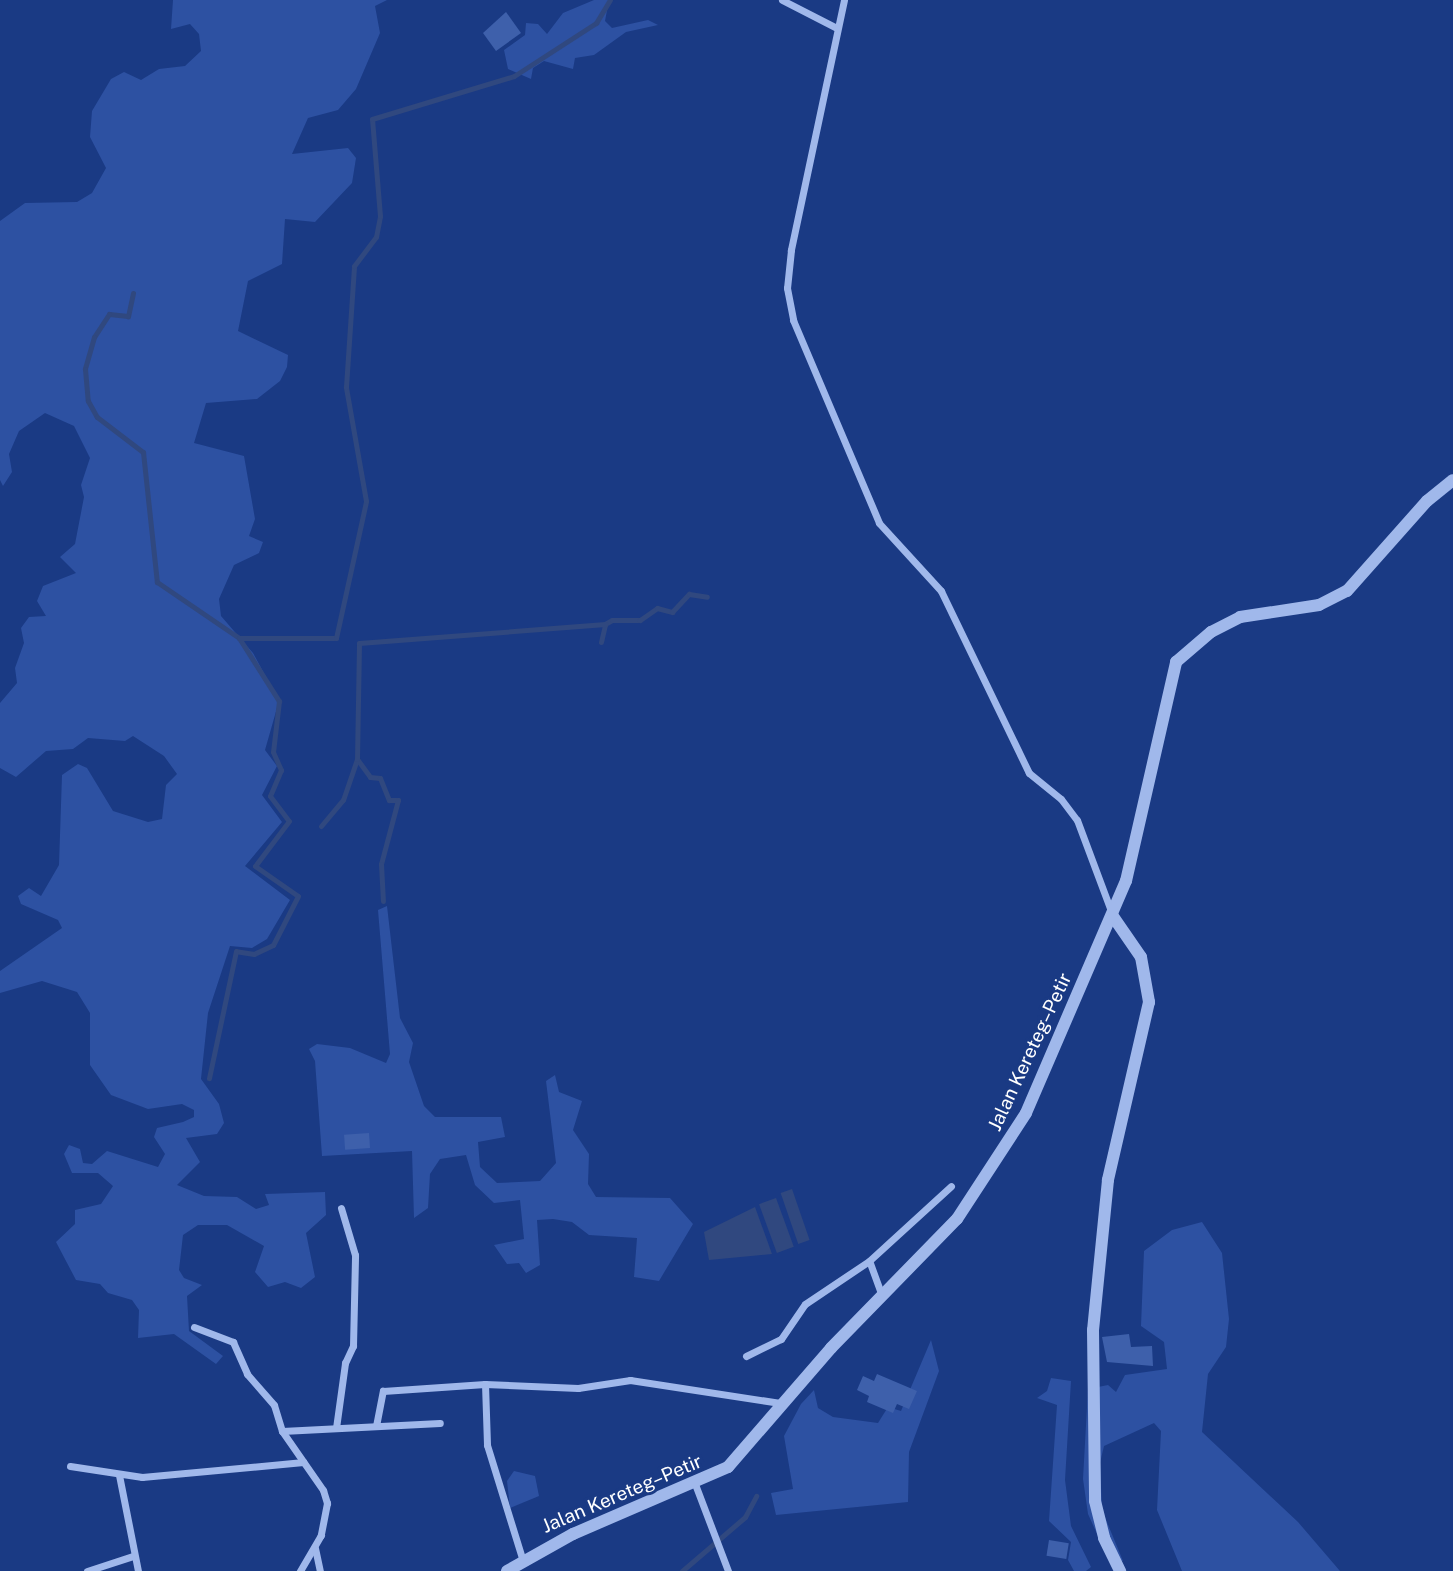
<!DOCTYPE html>
<html>
<head>
<meta charset="utf-8">
<style>
	body { margin:0 }
	#map { position:relative; width:1453px; height:1571px; overflow:hidden; background:#1a3a84; font-family:"Public Sans",sans-serif }
	div>[style] { position:absolute }
	.green>* { inset:0; background:#2d51a2 }
	.water>* { inset:0; background:#30487f; transform-origin:0 0 }
	.stream>* { height:5px; margin:-2.5px; padding:0 2.5px; transform-origin:2.5px; border-radius:2.5px; background:#30487f }
	.building>* { inset:0; background:#3e60ab; transform-origin:0 0 }
	.minor>* { height:7px; margin:-3.5px; padding:0 3.5px; transform-origin:3.5px; border-radius:3.5px; background:#a0b8eb }
	.tertiary>* { height:12px; margin:-6px; padding:0 6px; transform-origin:6px; border-radius:6px; background:#a0b8eb }
	span { translate:-50% -50%; white-space:nowrap; text-align:center; line-height:1.15; -webkit-text-stroke:6px #1a3a84; paint-order:stroke }
	.street-label { font-size:19px; color:#fff }
</style>
</head>
<body>
<div id="map">
	<div class="green">
		<div style="clip-path:polygon(173px 0,387px 0,375px 6px,380px 33px,356px 89px,338px 110px,308px 118px,292px 154px,348px 148px,356px 158px,352px 183px,315px 222px,285px 219px,282px 264px,248px 281px,238px 331px,288px 355px,287px 367px,280px 381px,257px 399px,206px 403px,194px 443px,244px 456px,255px 519px,249px 536px,263px 542px,259px 553px,234px 565px,219px 599px,221px 616px,253px 653px,279px 701px,265px 750px,277px 766px,262px 795px,282px 822px,245px 866px,290px 900px,267px 939px,252px 948px,230px 946px,208px 1013px,201px 1079px,219px 1104px,224px 1123px,217px 1134px,186px 1138px,200px 1162px,177px 1185px,204px 1196px,237px 1197px,256px 1209px,269px 1205px,265px 1194px,325px 1192px,326px 1215px,306px 1233px,315px 1277px,301px 1288px,285px 1282px,268px 1287px,255px 1272px,264px 1246px,227px 1225px,198px 1225px,183px 1235px,179px 1270px,184px 1278px,202px 1285px,187px 1296px,189px 1331px,223px 1356px,216px 1364px,174px 1334px,138px 1338px,139px 1310px,132px 1300px,108px 1293px,100px 1284px,76px 1280px,56px 1242px,75px 1224px,75px 1210px,101px 1204px,113px 1186px,98px 1173px,72px 1173px,64px 1154px,69px 1145px,80px 1149px,83px 1163px,92px 1164px,107px 1151px,158px 1167px,165px 1154px,154px 1137px,157px 1128px,183px 1122px,194px 1117px,194px 1110px,182px 1104px,148px 1109px,111px 1095px,90px 1065px,90px 1013px,77px 992px,42px 981px,0 993px,0 971px,62px 928px,58px 920px,21px 904px,18px 896px,29px 888px,41px 896px,59px 865px,62px 775px,78px 764px,87px 768px,113px 811px,148px 822px,162px 819px,166px 785px,177px 774px,164px 756px,133px 736px,125px 741px,88px 738px,73px 749px,46px 751px,16px 777px,0 768px,0 703px,17px 683px,15px 668px,24px 643px,21px 628px,29px 617px,46px 616px,37px 601px,43px 586px,76px 573px,60px 557px,75px 544px,84px 497px,81px 485px,90px 458px,74px 426px,45px 413px,19px 431px,9px 454px,12px 472px,3px 486px,0 480px,0 221px,25px 203px,77px 202px,92px 193px,106px 168px,90px 137px,92px 111px,111px 79px,124px 72px,141px 80px,159px 69px,185px 66px,201px 51px,199px 34px,190px 24px,171px 29px)"></div>
		<div style="clip-path:polygon(594px 0,609px 0,605px 21px,612px 28px,648px 20px,658px 25px,626px 32px,594px 55px,575px 58px,573px 69px,544px 61px,533px 68px,531px 79px,508px 69px,504px 50px,525px 35px,526px 23px,538px 24px,547px 34px,563px 13px)"></div>
		<div style="clip-path:polygon(387px 906px,400px 1018px,413px 1043px,409px 1062px,424px 1106px,435px 1117px,501px 1117px,505px 1137px,478px 1142px,480px 1167px,497px 1183px,540px 1181px,556px 1163px,546px 1081px,555px 1075px,559px 1092px,582px 1101px,573px 1130px,589px 1154px,588px 1184px,596px 1197px,670px 1198px,693px 1224px,659px 1281px,634px 1277px,637px 1238px,589px 1235px,572px 1222px,553px 1219px,537px 1220px,540px 1265px,526px 1273px,519px 1263px,507px 1264px,494px 1245px,524px 1239px,520px 1200px,494px 1203px,475px 1185px,466px 1155px,440px 1159px,430px 1174px,428px 1208px,414px 1218px,412px 1151px,322px 1156px,315px 1061px,309px 1049px,317px 1044px,350px 1048px,386px 1063px,390px 1054px,378px 910px)"></div>
		<div style="clip-path:polygon(1202px 1222px,1222px 1253px,1229px 1319px,1226px 1347px,1208px 1374px,1202px 1432px,1298px 1522px,1340px 1571px,1182px 1571px,1157px 1510px,1161px 1431px,1154px 1423px,1104px 1446px,1100px 1463px,1102px 1510px,1123px 1561px,1107px 1556px,1088px 1514px,1083px 1479px,1088px 1389px,1108px 1385px,1116px 1392px,1125px 1375px,1167px 1369px,1164px 1342px,1141px 1326px,1144px 1251px,1172px 1230px)"></div>
		<div style="clip-path:polygon(931px 1340px,939px 1371px,909px 1452px,908px 1502px,776px 1515px,771px 1493px,793px 1489px,784px 1436px,801px 1404px,814px 1390px,818px 1408px,833px 1417px,878px 1423px,888px 1407px,901px 1411px)"></div>
		<div style="clip-path:polygon(1051px 1378px,1071px 1381px,1065px 1480px,1071px 1526px,1091px 1567px,1086px 1571px,1074px 1571px,1068px 1560px,1071px 1542px,1049px 1521px,1057px 1405px,1037px 1398px,1047px 1391px)"></div>
		<div style="clip-path:polygon(514px 1471px,535px 1476px,539px 1496px,510px 1508px,507px 1481px)"></div>
	</div>
	<div class="water">
		<div style="left:792px;top:1189px;width:54px;height:12px;rotate:71deg"></div>
		<div style="left:776px;top:1198px;width:52px;height:18px;rotate:70deg"></div>
		<div style="clip-path:polygon(755px 1207px,772px 1254px,709px 1260px,704px 1232px)"></div>
	</div>
	<div class="stream">
		<div style="left:133px;top:293px;width:24px;rotate:102deg"></div>
		<div style="left:128px;top:316px;width:19px;rotate:-174deg"></div>
		<div style="left:109px;top:314px;width:27px;rotate:123deg"></div>
		<div style="left:94px;top:337px;width:33px;rotate:106deg"></div>
		<div style="left:85px;top:369px;width:32px;rotate:85deg"></div>
		<div style="left:88px;top:401px;width:18px;rotate:61deg"></div>
		<div style="left:97px;top:417px;width:58px;rotate:37.3deg"></div>
		<div style="left:143px;top:452px;width:131px;rotate:83.9deg"></div>
		<div style="left:157px;top:582px;width:99px;rotate:34.3deg"></div>
		<div style="left:239px;top:638px;width:75px;rotate:57.6deg"></div>
		<div style="left:279px;top:701px;width:51px;rotate:96.7deg"></div>
		<div style="left:273px;top:752px;width:20px;rotate:66deg"></div>
		<div style="left:281px;top:770px;width:28px;rotate:113deg"></div>
		<div style="left:270px;top:796px;width:31px;rotate:53deg"></div>
		<div style="left:289px;top:821px;width:56px;rotate:127.1deg"></div>
		<div style="left:255px;top:866px;width:52px;rotate:34.9deg"></div>
		<div style="left:298px;top:896px;width:55px;rotate:117deg"></div>
		<div style="left:273px;top:945px;width:21px;rotate:155deg"></div>
		<div style="left:254px;top:954px;width:18px;rotate:-171deg"></div>
		<div style="left:236px;top:951px;width:130px;rotate:102deg"></div>
		<div style="left:239px;top:638px;width:97px"></div>
		<div style="left:336px;top:638px;width:140px;rotate:-77.6deg"></div>
		<div style="left:366px;top:501px;width:116px;rotate:-100deg"></div>
		<div style="left:346px;top:387px;width:121px;rotate:-86.2deg"></div>
		<div style="left:354px;top:266px;width:36px;rotate:-53deg"></div>
		<div style="left:376px;top:237px;width:21px;rotate:-79deg"></div>
		<div style="left:380px;top:216px;width:97px;rotate:-94.7deg"></div>
		<div style="left:372px;top:119px;width:148px;rotate:-16.8deg"></div>
		<div style="left:514px;top:76px;width:98px;rotate:-32.9deg"></div>
		<div style="left:596px;top:23px;width:27px;rotate:-59deg"></div>
		<div style="left:601px;top:642px;width:18px;rotate:-77deg"></div>
		<div style="left:605px;top:624px;width:8px;rotate:-30deg"></div>
		<div style="left:612px;top:620px;width:28px"></div>
		<div style="left:640px;top:620px;width:21px;rotate:-35deg"></div>
		<div style="left:657px;top:608px;width:16px;rotate:15deg"></div>
		<div style="left:672px;top:612px;width:25px;rotate:-47deg"></div>
		<div style="left:689px;top:594px;width:18px;rotate:9deg"></div>
		<div style="left:357px;top:759px;width:22px;rotate:54deg"></div>
		<div style="left:370px;top:777px;width:10px;rotate:6deg"></div>
		<div style="left:380px;top:778px;width:24px;rotate:68deg"></div>
		<div style="left:389px;top:800px;width:9px"></div>
		<div style="left:398px;top:800px;width:66px;rotate:104.9deg"></div>
		<div style="left:381px;top:864px;width:37px;rotate:87deg"></div>
		<div style="left:321px;top:826px;width:34px;rotate:-50deg"></div>
		<div style="left:343px;top:800px;width:43px;rotate:-71.1deg"></div>
		<div style="left:357px;top:759px;width:116px;rotate:-89deg"></div>
		<div style="left:359px;top:643px;width:247px;rotate:-4.4deg"></div>
		<div style="left:682px;top:1571px;width:83px;rotate:-40.6deg"></div>
		<div style="left:745px;top:1517px;width:24px;rotate:-62deg"></div>
	</div>
	<div class="building">
		<div style="clip-path:polygon(506px 12px,521px 33px,496px 51px,483px 33px)"></div>
		<div style="left:369px;top:1133px;width:15px;height:25px;rotate:86deg"></div>
		<div style="clip-path:polygon(1129px 1334px,1131px 1347px,1152px 1346px,1153px 1366px,1107px 1362px,1102px 1337px)"></div>
		<div style="clip-path:polygon(877px 1374px,917px 1391px,909px 1409px,897px 1404px,893px 1413px,867px 1402px,869px 1396px,857px 1390px,863px 1376px,874px 1381px)"></div>
		<div style="left:1049px;top:1540px;width:20px;height:16px;rotate:9deg"></div>
	</div>
	<div class="minor">
		<div style="left:782px;top:0;width:59px;rotate:27deg"></div>
		<div style="left:844px;top:0;width:256px;rotate:102deg"></div>
		<div style="left:791px;top:250px;width:38px;rotate:96deg"></div>
		<div style="left:787px;top:288px;width:33px;rotate:79deg"></div>
		<div style="left:793px;top:320px;width:220px;rotate:67deg"></div>
		<div style="left:879px;top:523px;width:92px;rotate:47.6deg"></div>
		<div style="left:941px;top:591px;width:202px;rotate:64.2deg"></div>
		<div style="left:1029px;top:773px;width:41px;rotate:39.1deg"></div>
		<div style="left:1061px;top:799px;width:26px;rotate:53deg"></div>
		<div style="left:1077px;top:820px;width:97px;rotate:69.5deg"></div>
		<div style="left:882px;top:1296px;width:37px;rotate:-110deg"></div>
		<div style="left:869px;top:1261px;width:111px;rotate:-42.4deg"></div>
		<div style="left:194px;top:1327px;width:42px;rotate:21deg"></div>
		<div style="left:233px;top:1342px;width:35px;rotate:66deg"></div>
		<div style="left:247px;top:1374px;width:41px;rotate:48.9deg"></div>
		<div style="left:274px;top:1405px;width:27px;rotate:73deg"></div>
		<div style="left:282px;top:1431px;width:72px;rotate:55.2deg"></div>
		<div style="left:323px;top:1490px;width:14px;rotate:73deg"></div>
		<div style="left:327px;top:1503px;width:33px;rotate:101deg"></div>
		<div style="left:321px;top:1535px;width:42px;rotate:120.3deg"></div>
		<div style="left:746px;top:1356px;width:39px;rotate:-26deg"></div>
		<div style="left:781px;top:1339px;width:42px;rotate:-55.6deg"></div>
		<div style="left:805px;top:1304px;width:77px;rotate:-33.9deg"></div>
		<div style="left:485px;top:1384px;width:61px;rotate:88.1deg"></div>
		<div style="left:487px;top:1445px;width:121px;rotate:72.8deg"></div>
		<div style="left:376px;top:1426px;width:36px;rotate:-79deg"></div>
		<div style="left:383px;top:1391px;width:102px;rotate:-3.9deg"></div>
		<div style="left:485px;top:1384px;width:93px;rotate:2.5deg"></div>
		<div style="left:578px;top:1388px;width:53px;rotate:-8.7deg"></div>
		<div style="left:630px;top:1380px;width:152px;rotate:8.7deg"></div>
		<div style="left:336px;top:1428px;width:66px;rotate:-82.1deg"></div>
		<div style="left:345px;top:1363px;width:19px;rotate:-65deg"></div>
		<div style="left:353px;top:1346px;width:91px;rotate:-88.7deg"></div>
		<div style="left:355px;top:1255px;width:49px;rotate:-106.6deg"></div>
		<div style="left:282px;top:1431px;width:158px;rotate:-2.9deg"></div>
		<div style="left:70px;top:1466px;width:73px;rotate:8.7deg"></div>
		<div style="left:142px;top:1477px;width:162px;rotate:-5.3deg"></div>
		<div style="left:119px;top:1475px;width:98px;rotate:78.8deg"></div>
		<div style="left:695px;top:1484px;width:93px;rotate:69.2deg"></div>
		<div style="left:315px;top:1548px;width:24px;rotate:78deg"></div>
		<div style="left:87px;top:1571px;width:48px;rotate:-18.1deg"></div>
	</div>
	<div class="tertiary">
		<div style="left:1112px;top:915px;width:51px;rotate:55.4deg"></div>
		<div style="left:1141px;top:957px;width:46px;rotate:79.9deg"></div>
		<div style="left:1149px;top:1002px;width:183px;rotate:103deg"></div>
		<div style="left:1108px;top:1180px;width:151px;rotate:95.7deg"></div>
		<div style="left:1093px;top:1330px;width:171px;rotate:89.3deg"></div>
		<div style="left:1095px;top:1501px;width:38px;rotate:76deg"></div>
		<div style="left:1104px;top:1538px;width:37px;rotate:64deg"></div>
		<div style="left:507px;top:1571px;width:76px;rotate:-29.3deg"></div>
		<div style="left:573px;top:1534px;width:169px;rotate:-23.4deg"></div>
		<div style="left:728px;top:1467px;width:157px;rotate:-49.1deg"></div>
		<div style="left:831px;top:1348px;width:180px;rotate:-45.7deg"></div>
		<div style="left:957px;top:1219px;width:126px;rotate:-56.9deg"></div>
		<div style="left:1026px;top:1113px;width:253px;rotate:-66.7deg"></div>
		<div style="left:1126px;top:881px;width:225px;rotate:-77.1deg"></div>
		<div style="left:1176px;top:662px;width:46px;rotate:-40.6deg"></div>
		<div style="left:1211px;top:632px;width:33px;rotate:-27deg"></div>
		<div style="left:1240px;top:617px;width:80px;rotate:-8.6deg"></div>
		<div style="left:1319px;top:605px;width:31px;rotate:-27deg"></div>
		<div style="left:1347px;top:591px;width:120px;rotate:-48.4deg"></div>
		<div style="left:1427px;top:501px;width:33px;rotate:-39deg"></div>
	</div>
	<div class="street-label">
		<span style="left:1030px;top:1052px;rotate:-65deg">Jalan Kereteg–Petir</span>
		<span style="left:622px;top:1494px;rotate:-23deg">Jalan Kereteg–Petir</span>
	</div>
</div>
</body>
</html>
